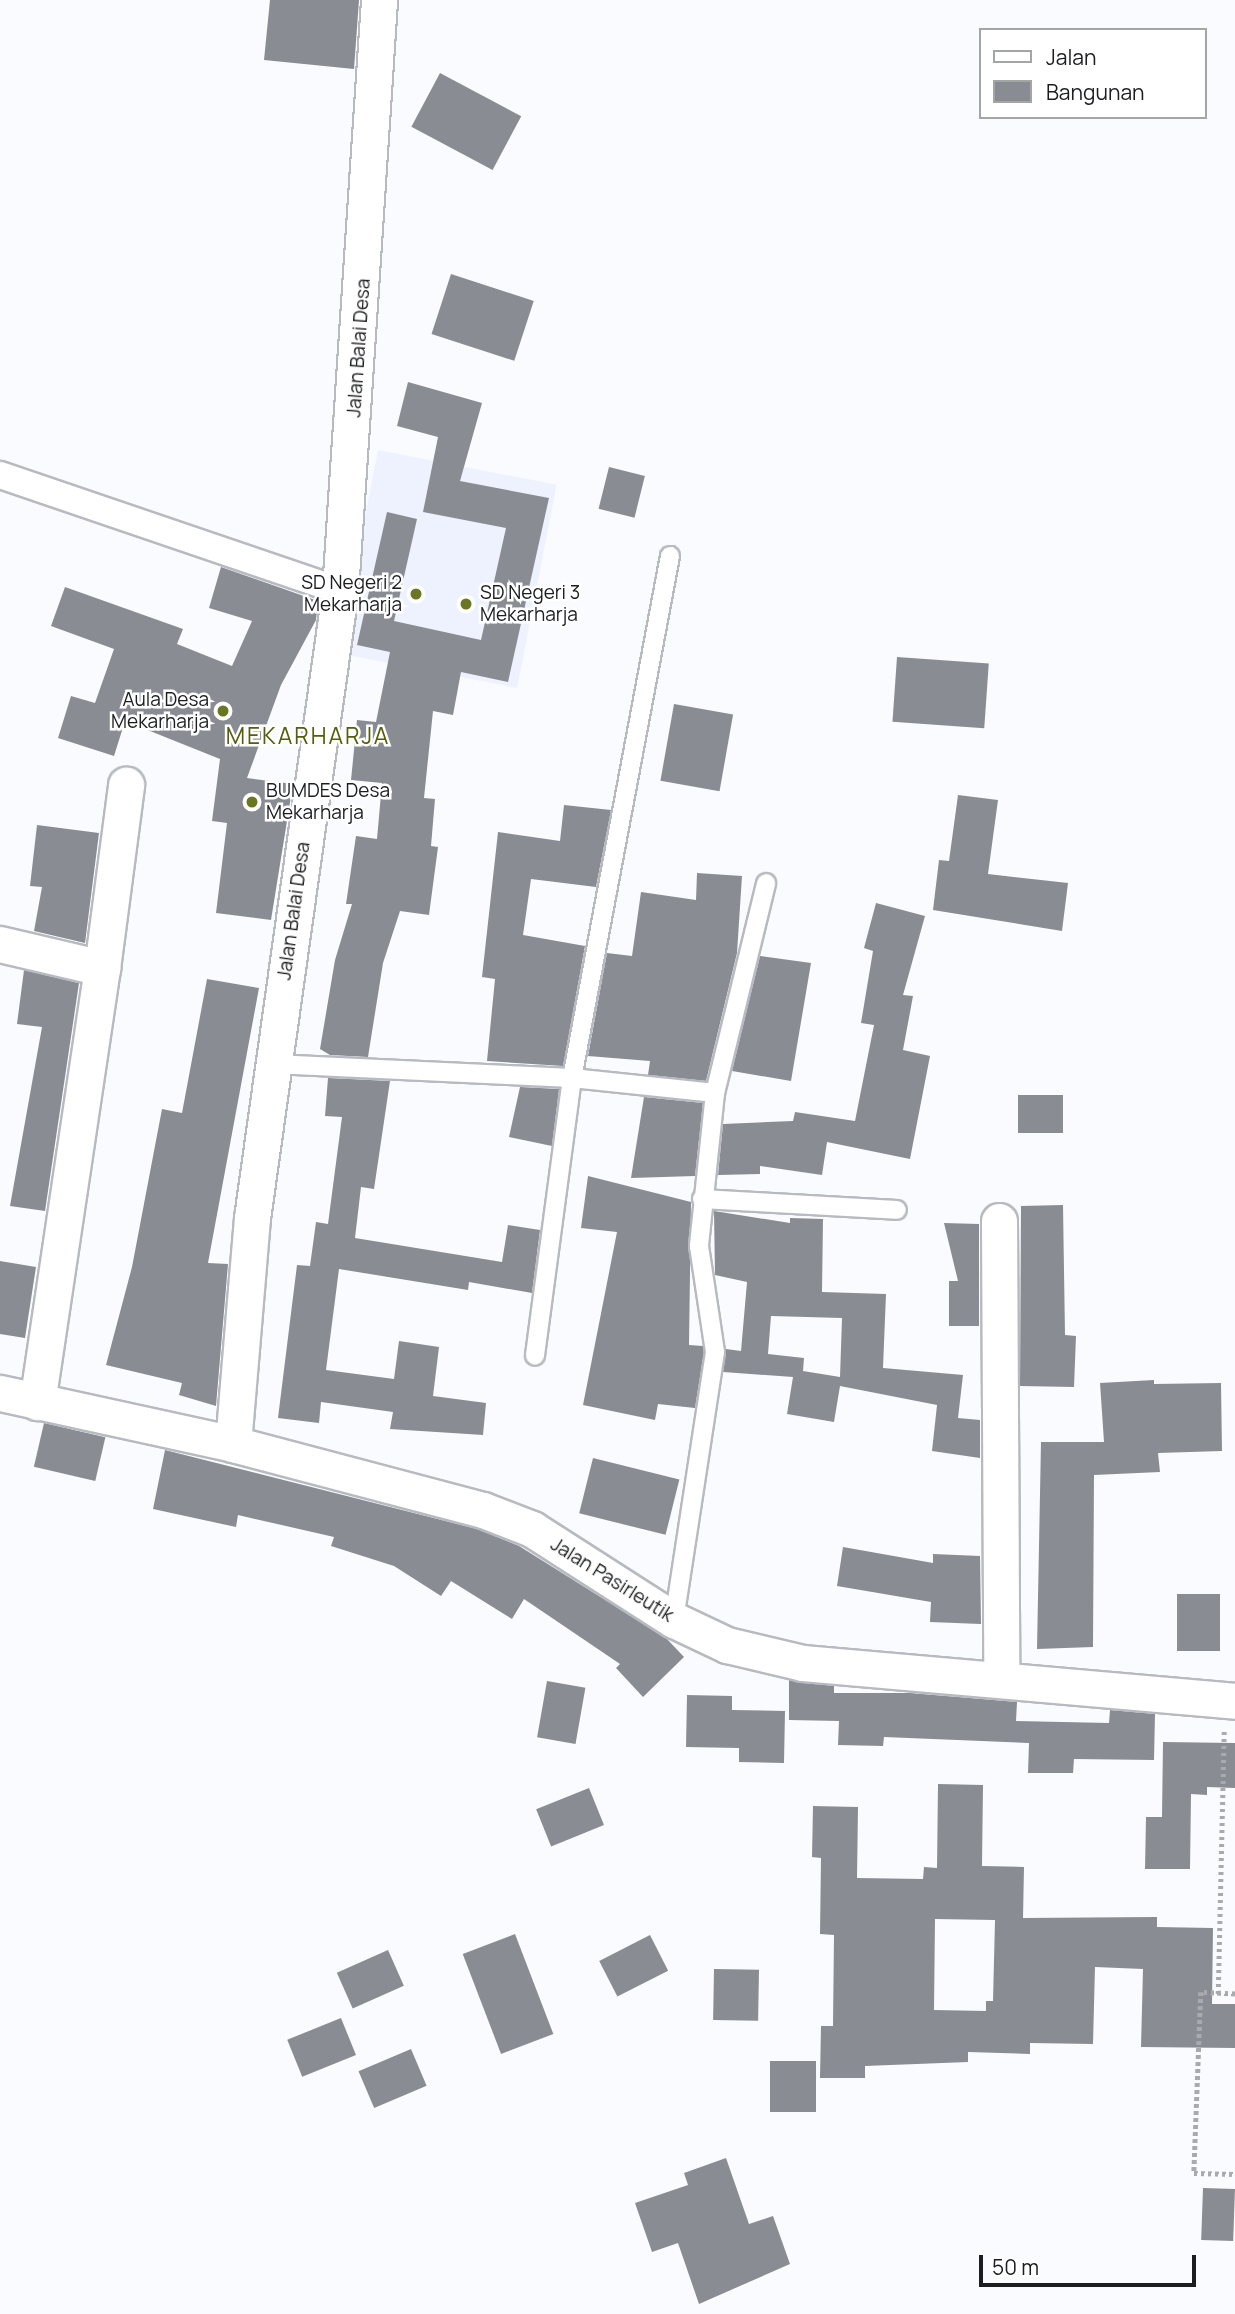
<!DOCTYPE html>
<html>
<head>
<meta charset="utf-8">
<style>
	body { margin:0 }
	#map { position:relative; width:1235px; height:2314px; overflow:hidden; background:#fafbfe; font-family:Manrope,sans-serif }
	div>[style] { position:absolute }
	.built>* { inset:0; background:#eef2fe; transform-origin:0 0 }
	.building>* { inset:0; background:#898c92; transform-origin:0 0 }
	.path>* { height:4.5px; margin-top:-2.25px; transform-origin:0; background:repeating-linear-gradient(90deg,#a9aaad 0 3.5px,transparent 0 7px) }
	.roads { filter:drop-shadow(2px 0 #b7bac0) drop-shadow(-2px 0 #b7bac0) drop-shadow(0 2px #b7bac0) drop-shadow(0 -2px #b7bac0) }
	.service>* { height:18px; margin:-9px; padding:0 9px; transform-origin:9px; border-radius:9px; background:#fff }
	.pedestrian>* { height:26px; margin:-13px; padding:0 13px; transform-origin:13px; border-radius:13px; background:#fff }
	.minor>* { height:35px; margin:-17.5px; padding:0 17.5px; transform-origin:17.5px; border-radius:17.5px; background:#fff }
	.dots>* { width:19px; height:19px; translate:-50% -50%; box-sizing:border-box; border:4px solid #fff; border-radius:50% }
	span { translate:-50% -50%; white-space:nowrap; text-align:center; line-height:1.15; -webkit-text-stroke:5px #fff; paint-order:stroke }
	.street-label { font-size:19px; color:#1c1d1f }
	.poi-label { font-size:19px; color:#1c1d1f }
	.right { translate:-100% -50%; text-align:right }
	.left { translate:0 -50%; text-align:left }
	.quarter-label { font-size:23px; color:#545e0b; letter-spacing:2px }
	.legend { position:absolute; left:979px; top:28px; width:228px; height:91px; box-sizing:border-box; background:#fff; border:2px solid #a4a5a5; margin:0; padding:9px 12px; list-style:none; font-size:21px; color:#1c1d1f }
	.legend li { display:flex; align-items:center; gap:14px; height:35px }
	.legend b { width:35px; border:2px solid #a4a5a5 }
	.scale { position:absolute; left:979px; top:2255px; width:217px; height:32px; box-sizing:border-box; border:4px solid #1c1d1f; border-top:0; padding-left:9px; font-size:21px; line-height:24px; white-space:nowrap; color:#1c1d1f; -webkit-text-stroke:5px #fff; paint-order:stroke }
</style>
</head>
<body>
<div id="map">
	<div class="built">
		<div style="left:378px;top:450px;width:182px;height:207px;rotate:11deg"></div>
	</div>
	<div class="building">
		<div style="clip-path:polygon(270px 0,359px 0,354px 69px,264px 60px)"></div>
		<div style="left:440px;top:73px;width:92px;height:61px;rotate:28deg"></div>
		<div style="left:451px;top:274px;width:87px;height:63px;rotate:18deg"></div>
		<div style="clip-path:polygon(408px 382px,482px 403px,460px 481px,549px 498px,508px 682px,461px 672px,453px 715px,433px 711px,424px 798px,435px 799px,431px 846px,438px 847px,429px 915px,400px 911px,383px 963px,368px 1057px,330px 1055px,320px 1049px,335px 960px,352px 904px,346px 904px,356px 836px,377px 839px,382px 783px,351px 780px,357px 720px,376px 722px,390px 652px,357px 645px,387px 512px,417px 519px,394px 621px,481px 640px,506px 528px,423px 512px,438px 437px,397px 426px)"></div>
		<div style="left:609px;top:467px;width:37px;height:43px;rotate:14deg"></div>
		<div style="clip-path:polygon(221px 567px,318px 601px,316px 620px,281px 685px,247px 778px,293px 784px,271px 920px,216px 913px,227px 823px,212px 821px,220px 759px,125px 721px,114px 756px,58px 738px,71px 696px,95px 703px,114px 649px,51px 626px,65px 587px,183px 629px,177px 644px,232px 666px,252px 621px,209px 608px)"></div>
		<div style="left:897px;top:657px;width:92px;height:65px;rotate:4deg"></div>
		<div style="left:674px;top:704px;width:60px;height:78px;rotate:10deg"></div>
		<div style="clip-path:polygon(958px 795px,998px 800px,988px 874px,1068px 883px,1062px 931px,933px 910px,939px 860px,949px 861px)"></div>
		<div style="clip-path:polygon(564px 805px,611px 810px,596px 887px,531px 879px,523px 935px,585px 946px,563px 1066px,487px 1061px,495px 979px,482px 977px,498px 832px,560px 841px)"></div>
		<div style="clip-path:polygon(37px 825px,99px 833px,85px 943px,34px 931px,42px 887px,30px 886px)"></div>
		<div style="clip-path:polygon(697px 873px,742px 876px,737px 953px,706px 1081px,648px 1075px,650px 1061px,588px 1056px,607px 953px,632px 956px,641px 892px,696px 900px)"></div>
		<div style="clip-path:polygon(876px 903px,925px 916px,903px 995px,913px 996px,903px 1050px,930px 1056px,910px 1159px,827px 1142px,822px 1175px,760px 1166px,760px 1174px,718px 1175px,723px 1124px,793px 1121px,795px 1112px,855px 1121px,874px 1025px,861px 1023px,873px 951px,864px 948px)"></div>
		<div style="clip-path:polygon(760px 956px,811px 963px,791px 1081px,732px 1071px)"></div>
		<div style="clip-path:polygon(24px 970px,79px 983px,45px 1211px,10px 1206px,42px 1027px,17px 1024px)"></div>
		<div style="clip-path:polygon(207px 979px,259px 988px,208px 1263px,228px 1264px,216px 1406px,179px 1395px,182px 1383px,106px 1365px,132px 1267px,162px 1109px,182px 1113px)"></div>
		<div style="clip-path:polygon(328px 1078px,390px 1081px,374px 1189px,361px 1187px,355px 1238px,502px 1262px,508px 1225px,540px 1230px,532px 1293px,469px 1282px,468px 1290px,339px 1269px,326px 1370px,394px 1379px,399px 1341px,439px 1347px,433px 1396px,486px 1403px,483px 1435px,390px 1429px,393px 1412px,321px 1402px,319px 1423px,278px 1418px,297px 1265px,310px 1266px,316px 1222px,328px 1224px,342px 1117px,325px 1116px)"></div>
		<div style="clip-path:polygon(520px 1087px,559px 1089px,552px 1146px,509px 1137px)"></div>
		<div style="left:1018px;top:1095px;width:45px;height:38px"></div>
		<div style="clip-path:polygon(644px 1097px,703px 1103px,695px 1176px,631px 1178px)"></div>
		<div style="clip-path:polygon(588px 1176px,691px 1202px,689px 1345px,703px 1346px,704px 1352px,695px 1408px,658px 1404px,655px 1420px,583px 1405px,617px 1232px,581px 1228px)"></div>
		<div style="clip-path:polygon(1063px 1205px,1065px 1335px,1076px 1336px,1074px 1387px,1020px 1386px,1021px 1206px)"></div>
		<div style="clip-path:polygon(evenodd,714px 1211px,790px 1223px,790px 1218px,823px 1219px,822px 1292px,886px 1294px,883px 1368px,963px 1375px,958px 1418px,980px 1420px,980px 1458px,932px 1451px,937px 1405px,840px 1386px,834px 1422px,787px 1414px,793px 1377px,723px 1372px,726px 1349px,741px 1351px,747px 1282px,715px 1275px,714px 1211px,771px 1316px,842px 1318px,840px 1377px,803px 1371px,804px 1358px,768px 1354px,771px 1316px)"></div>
		<div style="clip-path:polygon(944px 1223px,979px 1224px,979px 1326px,949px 1326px,949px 1281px,958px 1281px)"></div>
		<div style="clip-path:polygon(0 1261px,36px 1267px,25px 1338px,0 1334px)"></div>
		<div style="clip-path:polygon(1154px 1380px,1154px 1384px,1221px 1383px,1222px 1451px,1158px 1453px,1160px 1472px,1094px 1475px,1093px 1647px,1037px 1649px,1041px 1442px,1104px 1442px,1100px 1383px)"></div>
		<div style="left:44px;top:1423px;width:63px;height:45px;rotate:13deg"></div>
		<div style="clip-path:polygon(165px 1450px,477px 1529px,519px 1546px,666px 1638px,684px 1657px,643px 1697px,616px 1668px,620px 1664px,524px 1599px,512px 1619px,451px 1581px,441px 1596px,394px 1566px,331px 1546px,334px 1537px,238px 1515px,236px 1527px,153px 1509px)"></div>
		<div style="left:593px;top:1458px;width:89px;height:57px;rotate:14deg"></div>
		<div style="clip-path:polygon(843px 1547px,933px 1563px,933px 1554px,980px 1556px,981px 1624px,930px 1622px,931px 1602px,837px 1586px)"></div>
		<div style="left:1177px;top:1594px;width:43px;height:57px"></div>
		<div style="clip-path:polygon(789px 1680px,834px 1686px,834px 1693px,910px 1693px,1017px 1702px,1016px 1721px,1109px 1723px,1110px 1710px,1155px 1714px,1154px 1760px,1074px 1759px,1073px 1773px,1028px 1773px,1029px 1743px,884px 1737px,883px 1746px,838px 1745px,839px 1721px,789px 1720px)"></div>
		<div style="left:547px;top:1681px;width:39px;height:57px;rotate:10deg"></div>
		<div style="clip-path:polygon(687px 1695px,732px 1696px,732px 1710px,785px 1711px,784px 1763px,739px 1762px,739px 1748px,686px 1747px)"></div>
		<div style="clip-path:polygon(1163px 1742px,1235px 1743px,1235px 1788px,1207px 1787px,1207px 1795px,1191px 1794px,1190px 1869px,1145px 1869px,1146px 1817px,1162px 1817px)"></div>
		<div style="clip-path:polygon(evenodd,938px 1784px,983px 1785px,982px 1866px,1024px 1867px,1023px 1918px,1157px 1917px,1157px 1927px,1213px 1928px,1212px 2004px,1235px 2004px,1235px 2048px,1141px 2047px,1143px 1969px,1095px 1967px,1093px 2044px,1030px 2043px,1030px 2054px,968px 2052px,968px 2062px,865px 2066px,865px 2078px,820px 2078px,821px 2026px,833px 2026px,834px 1935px,820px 1934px,821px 1858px,812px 1857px,813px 1806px,858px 1807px,857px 1878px,923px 1879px,924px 1867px,937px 1868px,938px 1784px,935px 1919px,995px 1920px,993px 2001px,986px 2001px,986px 2011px,934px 2010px,935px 1919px)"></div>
		<div style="left:589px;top:1788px;width:40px;height:57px;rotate:68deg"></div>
		<div style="left:515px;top:1934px;width:107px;height:56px;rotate:69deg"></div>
		<div style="left:650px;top:1935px;width:40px;height:57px;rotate:63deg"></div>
		<div style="left:388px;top:1950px;width:39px;height:56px;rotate:66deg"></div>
		<div style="left:714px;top:1969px;width:45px;height:51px;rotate:1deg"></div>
		<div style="left:341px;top:2018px;width:40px;height:58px;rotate:68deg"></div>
		<div style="left:411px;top:2049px;width:40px;height:57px;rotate:67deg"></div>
		<div style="left:770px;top:2061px;width:46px;height:51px"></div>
		<div style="clip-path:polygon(726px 2158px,749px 2224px,773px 2216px,790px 2264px,699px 2304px,678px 2243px,652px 2252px,635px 2203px,688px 2185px,684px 2173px)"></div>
		<div style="left:1203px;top:2188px;width:32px;height:52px;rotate:2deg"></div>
	</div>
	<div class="path">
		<div style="left:1218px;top:1994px;width:265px;rotate:-88.7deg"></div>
		<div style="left:1235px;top:1994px;width:34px;rotate:-177deg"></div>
		<div style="left:1201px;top:1992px;width:181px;rotate:92.2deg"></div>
		<div style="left:1194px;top:2173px;width:41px;rotate:1.4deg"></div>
	</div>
	<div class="roads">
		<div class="service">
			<div style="left:670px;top:556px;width:531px;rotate:100.63deg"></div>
			<div style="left:572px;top:1078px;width:144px;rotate:6deg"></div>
			<div style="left:715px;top:1093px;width:154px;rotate:96deg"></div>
			<div style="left:699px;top:1246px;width:107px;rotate:81.4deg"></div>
			<div style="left:715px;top:1352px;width:271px;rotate:98.7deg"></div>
			<div style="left:273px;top:1064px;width:299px;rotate:2.7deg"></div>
			<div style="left:572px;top:1078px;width:280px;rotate:97.6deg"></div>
			<div style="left:715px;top:1093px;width:216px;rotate:-76.3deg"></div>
			<div style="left:702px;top:1199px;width:195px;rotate:3.2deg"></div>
		</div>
		<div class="pedestrian">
			<div style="left:0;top:475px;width:359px;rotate:18.8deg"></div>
		</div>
		<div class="minor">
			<div style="left:0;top:944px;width:105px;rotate:13.2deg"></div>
			<div style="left:102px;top:968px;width:439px;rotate:98.5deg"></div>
			<div style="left:102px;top:968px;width:185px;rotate:-82.5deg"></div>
			<div style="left:999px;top:1221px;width:458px;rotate:89.7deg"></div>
			<div style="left:0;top:1393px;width:239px;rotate:12.3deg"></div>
			<div style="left:233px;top:1444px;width:259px;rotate:14.8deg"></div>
			<div style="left:483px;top:1510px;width:53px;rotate:21.2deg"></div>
			<div style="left:532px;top:1529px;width:169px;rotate:32.7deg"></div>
			<div style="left:674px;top:1620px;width:59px;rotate:25.3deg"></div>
			<div style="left:727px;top:1645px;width:78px;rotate:13.3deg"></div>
			<div style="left:803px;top:1663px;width:434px;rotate:5deg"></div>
			<div style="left:233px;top:1444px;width:227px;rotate:-85.2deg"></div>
			<div style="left:252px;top:1218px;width:633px;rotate:-82.01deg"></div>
			<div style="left:340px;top:591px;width:592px;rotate:-86.22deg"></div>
		</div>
	</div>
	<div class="dots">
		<div style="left:416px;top:594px;background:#6a7621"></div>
		<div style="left:466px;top:604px;background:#6a7621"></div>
		<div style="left:223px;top:711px;background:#6a7621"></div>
		<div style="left:252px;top:802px;background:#6a7621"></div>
	</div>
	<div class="street-label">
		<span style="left:359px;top:348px;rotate:-86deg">Jalan Balai Desa</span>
		<span style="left:294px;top:911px;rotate:-82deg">Jalan Balai Desa</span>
		<span style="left:612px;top:1580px;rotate:32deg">Jalan Pasirleutik</span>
	</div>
	<div class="poi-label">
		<span class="right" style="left:402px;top:594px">SD Negeri 2<br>Mekarharja</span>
		<span class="left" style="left:480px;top:604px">SD Negeri 3<br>Mekarharja</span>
		<span class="right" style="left:209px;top:711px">Aula Desa<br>Mekarharja</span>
		<span class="left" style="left:266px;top:802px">BUMDES Desa<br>Mekarharja</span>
	</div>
	<div class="quarter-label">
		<span style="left:308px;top:735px">MEKARHARJA</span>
	</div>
	<ul class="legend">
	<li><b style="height:9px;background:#fff"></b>Jalan</li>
	<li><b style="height:19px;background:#898c92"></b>Bangunan</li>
	</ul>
	<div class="scale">50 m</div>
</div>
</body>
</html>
